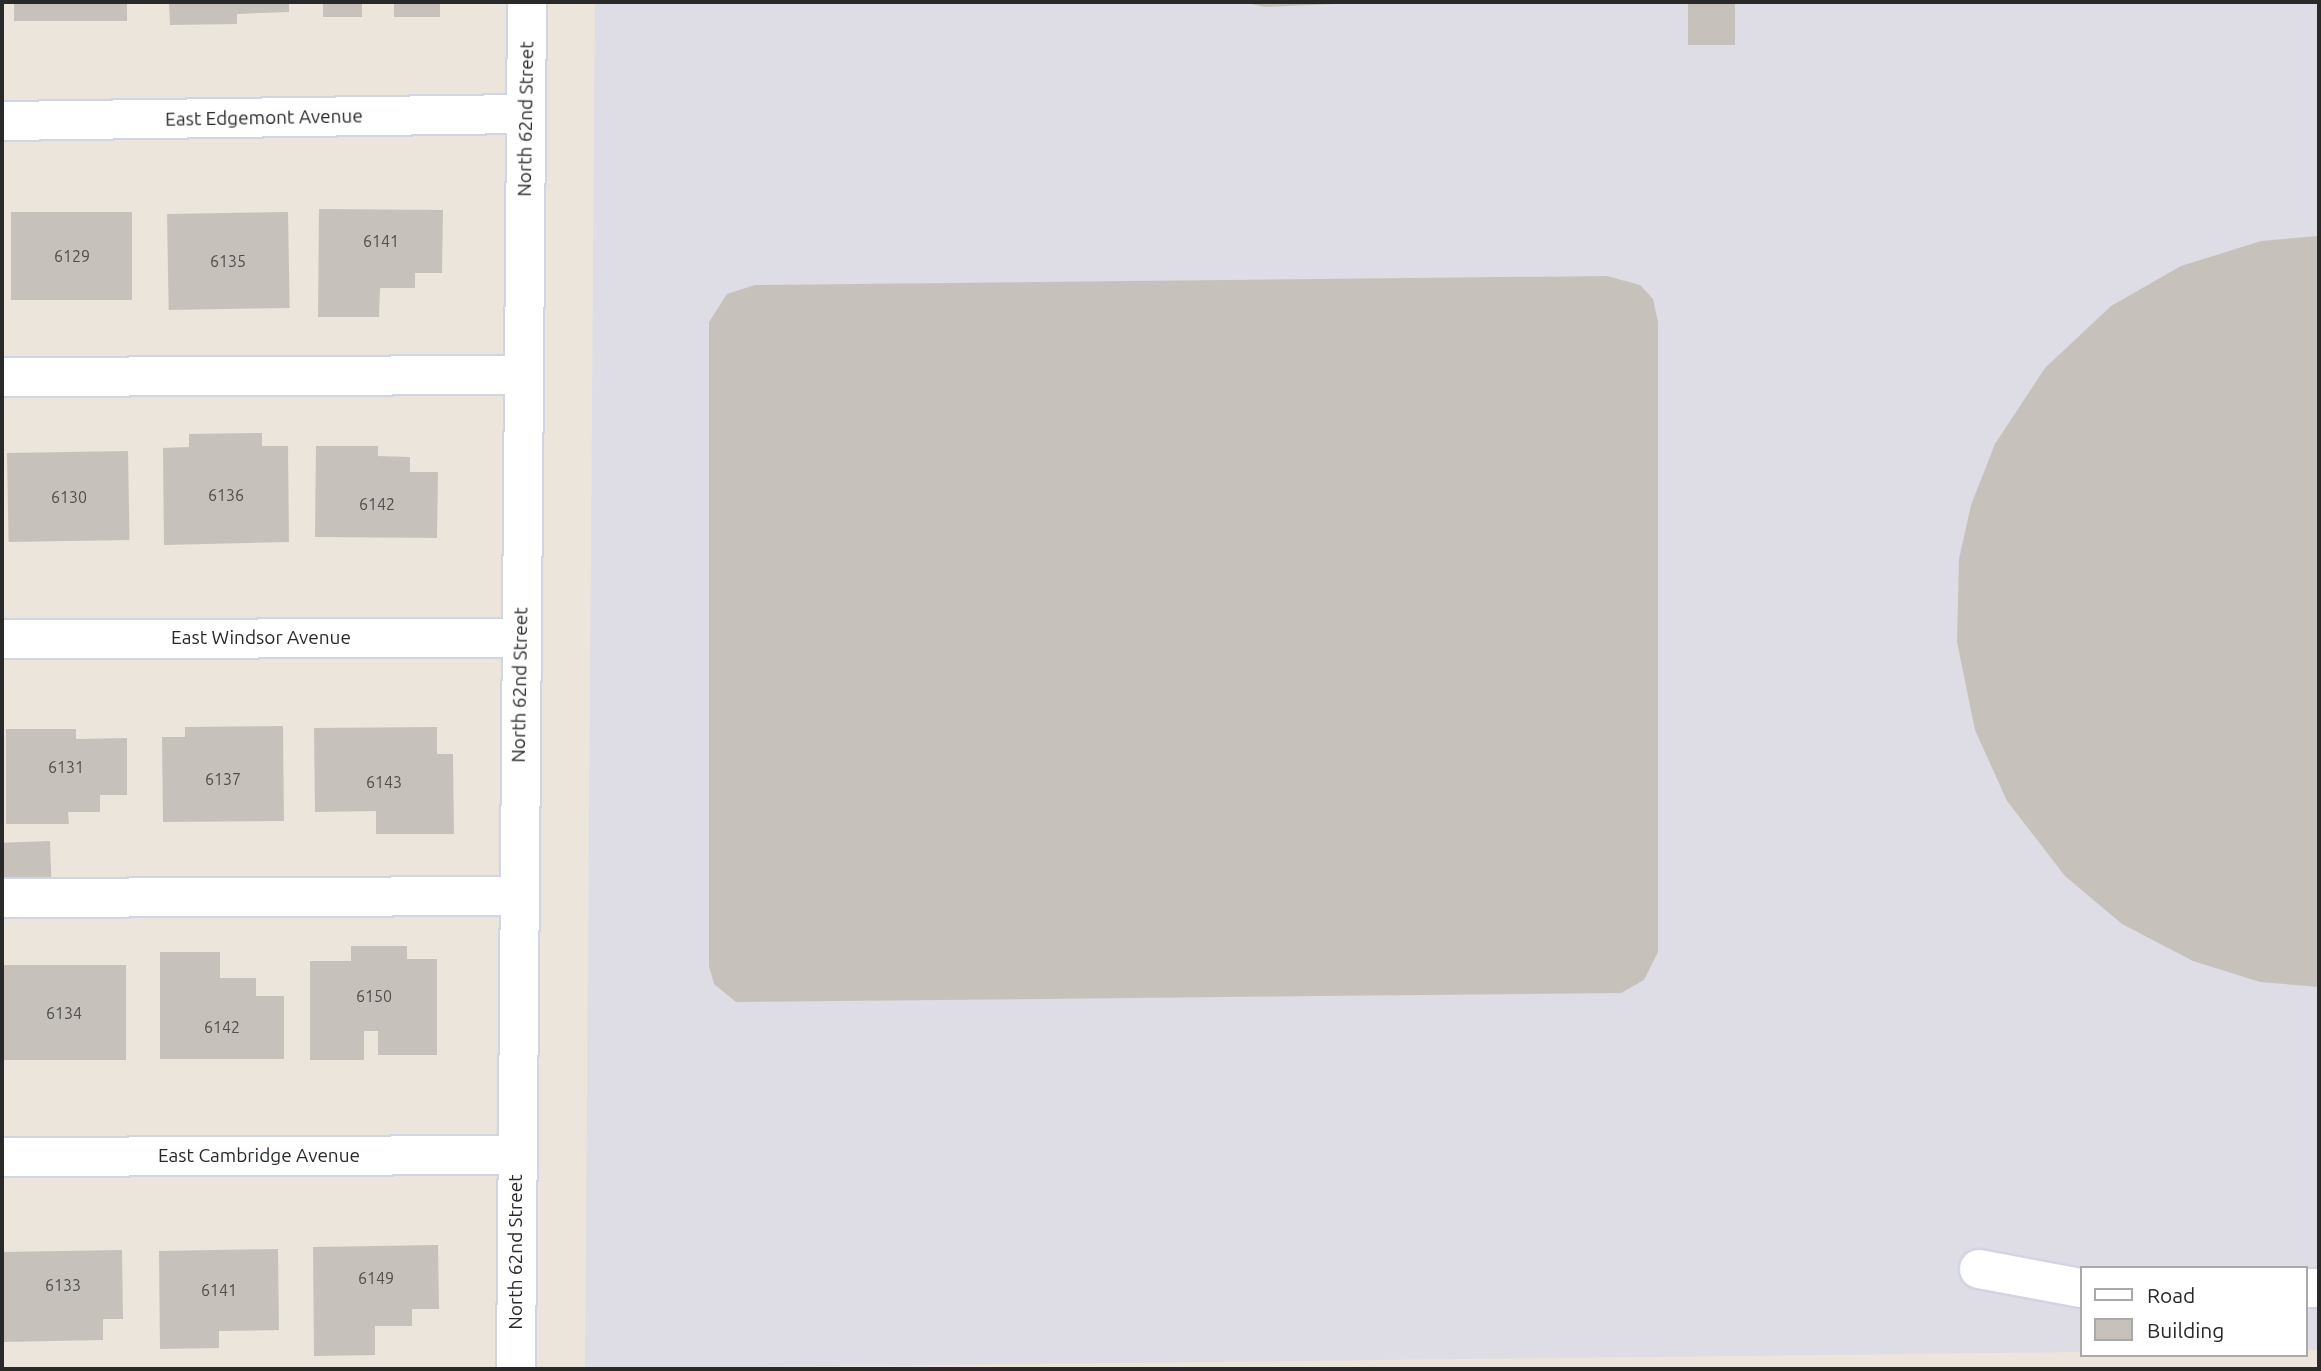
<!DOCTYPE html>
<html>
<head>
<meta charset="utf-8">
<style>
	body { margin:0 }
	#map { position:relative; width:2321px; height:1371px; overflow:hidden; background:#ebe5dc; font-family:Ubuntu,sans-serif }
	div>[style] { position:absolute }
	.industrial>* { inset:0; background:#dedce4 }
	.building>* { inset:0; background:#c6c2bb; transform-origin:0 0 }
	.roads { filter:drop-shadow(2px 0 #d1d4e2) drop-shadow(-2px 0 #d1d4e2) drop-shadow(0 2px #d1d4e2) drop-shadow(0 -2px #d1d4e2) }
	.minor>* { height:38px; margin:-19px; padding:0 19px; transform-origin:19px; border-radius:19px; background:#fff }
	span { translate:-50% -50%; white-space:nowrap; text-align:center; line-height:1.15; -webkit-text-stroke:5px #fff; paint-order:stroke }
	.number-label { font-size:16px; color:#504f4e }
	.number-label span { -webkit-text-stroke-width:0 }
	.street-label { font-size:19px; color:#292929 }
	.frame { position:absolute; inset:0; border:4px solid #292929; pointer-events:none }
	.legend { position:absolute; left:2080px; top:1266px; width:228px; height:91px; box-sizing:border-box; background:#fff; border:2px solid #a9a9a9; margin:0; padding:9px 12px; list-style:none; font-size:21px; color:#292929 }
	.legend li { display:flex; align-items:center; gap:14px; height:35px }
	.legend b { width:35px; border:2px solid #a9a9a9 }
</style>
</head>
<body>
<div id="map">
	<div class="industrial">
		<div style="clip-path:polygon(595px 2px,2319px 2px,2319px 1350px,2305px 1350px,2305px 1268px,2081px 1268px,2081px 1352px,585px 1369px)"></div>
	</div>
	<div class="building">
		<div style="left:14px;top:2px;width:113px;height:19px"></div>
		<div style="clip-path:polygon(169px 2px,289px 2px,289px 12px,237px 14px,237px 24px,170px 25px)"></div>
		<div style="left:323px;top:2px;width:39px;height:15px"></div>
		<div style="left:394px;top:2px;width:46px;height:15px"></div>
		<div style="clip-path:polygon(1242px 2px,1359px 2px,1360px 3px,1265px 7px)"></div>
		<div style="left:1688px;top:2px;width:47px;height:43px"></div>
		<div style="clip-path:polygon(319px 209px,443px 210px,442px 273px,415px 273px,415px 288px,380px 288px,379px 317px,318px 317px)"></div>
		<div style="left:132px;top:212px;width:88px;height:121px;rotate:90deg"></div>
		<div style="left:288px;top:212px;width:96px;height:121px;rotate:89deg"></div>
		<div style="clip-path:polygon(2319px 236px,2319px 987px,2260px 982px,2193px 961px,2122px 924px,2065px 876px,2007px 801px,1975px 730px,1957px 642px,1959px 559px,1971px 505px,1995px 444px,2045px 368px,2111px 306px,2181px 266px,2261px 241px)"></div>
		<div style="clip-path:polygon(1607px 276px,1640px 285px,1653px 299px,1658px 322px,1658px 952px,1644px 980px,1621px 993px,736px 1002px,714px 984px,709px 966px,709px 322px,727px 294px,755px 285px)"></div>
		<div style="clip-path:polygon(262px 433px,262px 446px,288px 446px,289px 542px,164px 545px,163px 448px,189px 447px,189px 434px)"></div>
		<div style="clip-path:polygon(316px 446px,378px 446px,378px 456px,410px 457px,410px 472px,438px 472px,437px 538px,315px 537px)"></div>
		<div style="left:128px;top:451px;width:89px;height:121px;rotate:89deg"></div>
		<div style="clip-path:polygon(283px 726px,284px 821px,163px 822px,162px 737px,185px 737px,185px 727px)"></div>
		<div style="clip-path:polygon(437px 727px,437px 754px,453px 754px,454px 834px,376px 834px,376px 811px,315px 812px,314px 728px)"></div>
		<div style="clip-path:polygon(6px 729px,76px 729px,76px 739px,127px 738px,127px 795px,100px 795px,100px 812px,68px 812px,69px 824px,6px 824px)"></div>
		<div style="left:50px;top:841px;width:37px;height:48px;rotate:88deg"></div>
		<div style="clip-path:polygon(351px 946px,407px 946px,407px 959px,437px 959px,437px 1055px,378px 1055px,378px 1031px,364px 1031px,364px 1060px,310px 1060px,310px 961px,351px 961px)"></div>
		<div style="clip-path:polygon(160px 952px,220px 952px,220px 978px,256px 978px,256px 996px,284px 996px,284px 1059px,160px 1059px)"></div>
		<div style="left:2px;top:965px;width:124px;height:95px"></div>
		<div style="clip-path:polygon(438px 1245px,439px 1309px,412px 1309px,412px 1326px,375px 1326px,375px 1355px,314px 1356px,313px 1247px)"></div>
		<div style="clip-path:polygon(278px 1249px,279px 1330px,219px 1331px,219px 1348px,160px 1349px,159px 1251px)"></div>
		<div style="clip-path:polygon(122px 1250px,123px 1319px,103px 1319px,103px 1340px,3px 1342px,2px 1252px)"></div>
	</div>
	<div class="roads">
		<div class="minor">
			<div style="left:2px;top:121px;width:524px;rotate:-0.77deg"></div>
			<div style="left:2px;top:377px;width:521px;rotate:-0.22deg"></div>
			<div style="left:2px;top:639px;width:518px;rotate:-0.11deg"></div>
			<div style="left:2px;top:898px;width:515px;rotate:-0.22deg"></div>
			<div style="left:2px;top:1157px;width:514px;rotate:-0.22deg"></div>
			<div style="left:1979px;top:1269px;width:104px;rotate:10.6deg"></div>
			<div style="left:2305px;top:1288px;width:14px"></div>
			<div style="left:516px;top:1369px;width:1367px;rotate:-89.54deg"></div>
		</div>
	</div>
	<div class="number-label">
		<span style="left:381px;top:241px">6141</span>
		<span style="left:72px;top:256px">6129</span>
		<span style="left:228px;top:261px">6135</span>
		<span style="left:226px;top:495px">6136</span>
		<span style="left:69px;top:497px">6130</span>
		<span style="left:377px;top:504px">6142</span>
		<span style="left:66px;top:767px">6131</span>
		<span style="left:223px;top:779px">6137</span>
		<span style="left:384px;top:782px">6143</span>
		<span style="left:374px;top:996px">6150</span>
		<span style="left:64px;top:1013px">6134</span>
		<span style="left:222px;top:1027px">6142</span>
		<span style="left:376px;top:1278px">6149</span>
		<span style="left:63px;top:1285px">6133</span>
		<span style="left:219px;top:1290px">6141</span>
	</div>
	<div class="street-label">
		<span style="left:264px;top:118px;rotate:-1deg">East Edgemont Avenue</span>
		<span style="left:526px;top:119px;rotate:-89deg">North 62nd Street</span>
		<span style="left:261px;top:638px">East Windsor Avenue</span>
		<span style="left:520px;top:685px;rotate:-89deg">North 62nd Street</span>
		<span style="left:259px;top:1156px">East Cambridge Avenue</span>
		<span style="left:516px;top:1252px;rotate:-90deg">North 62nd Street</span>
	</div>
	<div class="frame"></div>
	<ul class="legend">
	<li><b style="height:9px;background:#fff"></b>Road</li>
	<li><b style="height:19px;background:#c6c2bb"></b>Building</li>
	</ul>
</div>
</body>
</html>
